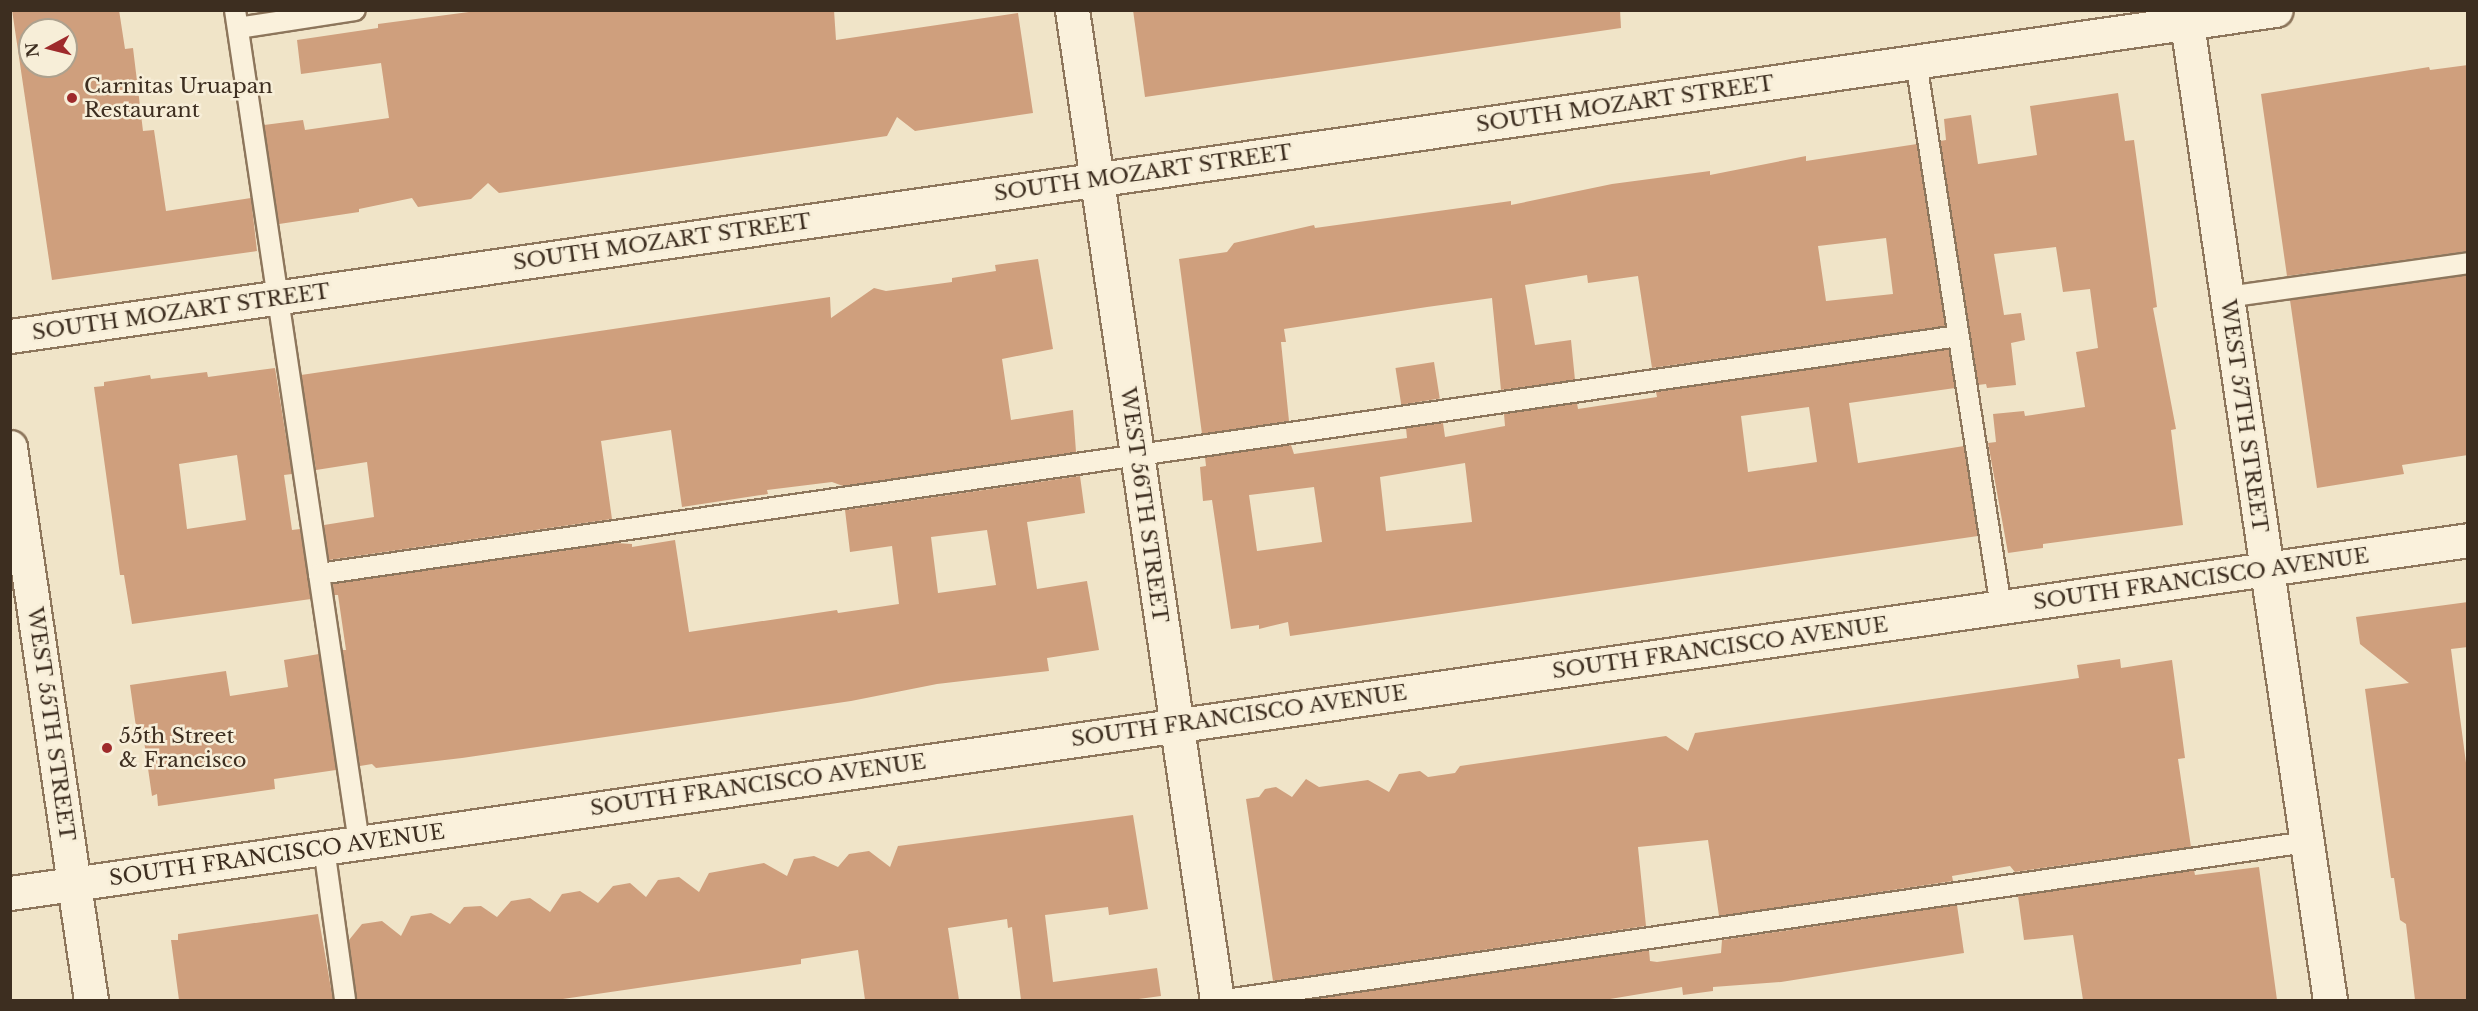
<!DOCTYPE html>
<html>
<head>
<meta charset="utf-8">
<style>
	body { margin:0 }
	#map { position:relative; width:2478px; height:1011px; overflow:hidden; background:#f0e4c8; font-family:"Libre Baskerville",serif }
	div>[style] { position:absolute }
	.building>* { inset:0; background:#cf9f7d; transform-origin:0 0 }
	.roads { filter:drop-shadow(2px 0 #8d765c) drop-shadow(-2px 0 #8d765c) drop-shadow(0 2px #8d765c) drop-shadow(0 -2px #8d765c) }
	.lane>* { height:20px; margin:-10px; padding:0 10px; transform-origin:10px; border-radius:10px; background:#faf1dc }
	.street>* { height:33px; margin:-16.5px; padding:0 16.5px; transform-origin:16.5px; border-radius:16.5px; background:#faf1dc }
	.secondary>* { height:33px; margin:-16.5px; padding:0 16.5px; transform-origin:16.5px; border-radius:16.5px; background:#faf1dc }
	.dots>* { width:16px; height:16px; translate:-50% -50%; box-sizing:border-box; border:3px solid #f7eed8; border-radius:50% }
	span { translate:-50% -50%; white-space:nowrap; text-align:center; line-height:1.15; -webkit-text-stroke:5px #f7eed8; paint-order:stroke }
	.poi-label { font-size:21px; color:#3d2e20 }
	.left { translate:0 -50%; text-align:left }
	.street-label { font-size:21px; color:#3d2e20 }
	.frame { position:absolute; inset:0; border:12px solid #3d2e20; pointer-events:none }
	.north { position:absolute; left:18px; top:18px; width:60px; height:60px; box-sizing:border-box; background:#f7eed8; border:2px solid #ada18e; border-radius:50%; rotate:263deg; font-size:16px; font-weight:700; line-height:24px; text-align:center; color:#3d2e20 }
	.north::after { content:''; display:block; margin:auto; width:21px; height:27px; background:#9e2a2b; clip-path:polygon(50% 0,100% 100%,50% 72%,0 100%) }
</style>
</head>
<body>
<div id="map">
	<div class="building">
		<div style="clip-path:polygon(evenodd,12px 10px,119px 10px,125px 49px,133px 48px,143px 131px,154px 130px,166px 211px,251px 198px,257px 251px,52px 280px,12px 10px,30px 30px,66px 30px,66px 66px,30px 66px,30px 30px)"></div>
		<div style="clip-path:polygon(484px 10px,834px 10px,836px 40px,1018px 13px,1033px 113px,915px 131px,897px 117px,887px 136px,499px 193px,488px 183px,471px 199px,418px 207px,412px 198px,359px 209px,359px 212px,279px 224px,264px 125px,303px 120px,305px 130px,389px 118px,381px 63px,301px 74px,297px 40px,378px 28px,378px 24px)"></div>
		<div style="clip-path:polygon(1133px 10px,1620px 10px,1621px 28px,1145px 97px)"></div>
		<div style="clip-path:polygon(2468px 65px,2468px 251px,2287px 276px,2261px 94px,2429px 67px,2430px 70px)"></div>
		<div style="clip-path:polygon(2118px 93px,2125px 141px,2134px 140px,2157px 307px,2153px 308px,2176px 429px,2171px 430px,2183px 525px,2043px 544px,2043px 548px,2008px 553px,1988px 443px,1996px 442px,1993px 414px,2024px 411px,2025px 416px,2085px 407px,2076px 352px,2098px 348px,2090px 289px,2063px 292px,2056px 247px,1994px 254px,2004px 315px,2021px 313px,2025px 340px,2011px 343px,2016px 385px,1987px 388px,1986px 384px,1978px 385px,1940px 141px,1946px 140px,1944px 119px,1971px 115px,1978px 164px,2037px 155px,2030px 106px)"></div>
		<div style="clip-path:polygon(evenodd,1917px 144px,1945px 326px,1652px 368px,1638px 276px,1588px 283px,1587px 275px,1525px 285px,1535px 345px,1571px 340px,1575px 380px,1501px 390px,1492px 298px,1427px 307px,1284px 329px,1286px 342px,1281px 342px,1289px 421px,1202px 434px,1179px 259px,1227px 252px,1234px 243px,1314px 225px,1315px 228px,1511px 201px,1511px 205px,1612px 184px,1710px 171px,1710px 175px,1806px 156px,1806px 161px,1917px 144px,1886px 238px,1893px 294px,1826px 301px,1818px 246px,1886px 238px)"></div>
		<div style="clip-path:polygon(1038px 259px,1053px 349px,1002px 359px,1011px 420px,1073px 410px,1076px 452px,843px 486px,832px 482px,767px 490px,768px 494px,682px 507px,671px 430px,601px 441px,612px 519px,329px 560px,324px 525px,374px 517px,367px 462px,316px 470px,301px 375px,830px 297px,831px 318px,874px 288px,886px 291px,952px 282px,952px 278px,996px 271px,995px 265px)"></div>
		<div style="clip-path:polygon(2468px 275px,2468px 455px,2402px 465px,2404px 474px,2317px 488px,2290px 300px)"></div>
		<div style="clip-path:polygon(evenodd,1949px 349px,1955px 388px,1849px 403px,1858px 463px,1964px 446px,1978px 536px,1290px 636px,1288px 622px,1259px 629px,1259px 625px,1231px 629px,1212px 500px,1203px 501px,1200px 467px,1206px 466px,1205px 457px,1291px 445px,1294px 454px,1407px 438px,1406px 428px,1443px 423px,1445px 437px,1505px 426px,1504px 414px,1577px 403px,1578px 409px,1657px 397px,1656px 392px,1949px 349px,1809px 407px,1817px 462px,1748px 472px,1741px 416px,1809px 407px,1949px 349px,1465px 463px,1472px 522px,1386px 531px,1380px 477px,1465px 463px,1949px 349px,1314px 487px,1322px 542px,1257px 551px,1249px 495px,1314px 487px)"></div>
		<div style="left:1434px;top:362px;width:37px;height:39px;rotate:81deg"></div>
		<div style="clip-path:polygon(evenodd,275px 368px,292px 474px,284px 475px,292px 530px,300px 529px,311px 599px,132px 624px,124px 575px,120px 575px,94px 387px,104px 386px,104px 382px,150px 375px,151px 379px,207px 372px,208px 377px,275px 368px,237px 455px,246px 520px,187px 529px,179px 464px,237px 455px)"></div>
		<div style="clip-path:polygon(evenodd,1080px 476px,1085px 513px,1027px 522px,1037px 589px,1087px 581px,1099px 650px,1047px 658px,1049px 671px,937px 684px,851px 701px,462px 758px,376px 768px,372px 764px,360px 766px,342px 650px,346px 650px,338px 595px,334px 595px,333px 584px,616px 543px,632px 544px,632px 547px,675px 540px,689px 632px,837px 610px,838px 613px,899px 604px,892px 546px,850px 552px,845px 510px,1080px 476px,987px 530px,996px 585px,938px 593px,931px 537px,987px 530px)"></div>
		<div style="clip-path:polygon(2468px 602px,2468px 647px,2451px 649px,2468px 778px,2468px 1000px,2415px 1000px,2406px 924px,2400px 920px,2394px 878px,2391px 878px,2365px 689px,2409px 683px,2360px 644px,2356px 617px)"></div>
		<div style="clip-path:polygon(319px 654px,336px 770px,274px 779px,275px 789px,158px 806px,157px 794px,152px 796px,142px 727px,136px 727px,130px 685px,226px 671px,230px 696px,288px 687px,284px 660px)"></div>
		<div style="clip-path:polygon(2120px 659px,2121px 668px,2172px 660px,2185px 758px,2178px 759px,2191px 847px,2015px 872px,2010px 866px,1952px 876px,1953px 881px,1719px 916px,1708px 840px,1638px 847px,1646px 926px,1273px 981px,1246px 799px,1259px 797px,1265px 789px,1276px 787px,1292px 797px,1306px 779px,1319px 787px,1368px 780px,1389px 792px,1399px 774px,1420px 771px,1428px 777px,1455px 773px,1460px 766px,1666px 736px,1688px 751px,1695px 733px,2079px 678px,2077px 665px)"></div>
		<div style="clip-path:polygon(1133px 815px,1148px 909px,1109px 915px,1108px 907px,1045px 915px,1053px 982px,1157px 968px,1161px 996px,1131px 1000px,1021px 1000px,1012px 927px,1008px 928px,1007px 919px,948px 928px,959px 1000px,865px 1000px,858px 950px,801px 959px,801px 964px,556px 1000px,357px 1000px,349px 940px,362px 924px,382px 921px,401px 936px,411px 916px,431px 913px,450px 924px,464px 907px,481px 906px,497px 917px,511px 901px,530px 898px,550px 912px,562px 894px,580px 891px,598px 903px,613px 886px,630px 883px,646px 897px,658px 880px,679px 877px,699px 892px,709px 873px,764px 863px,787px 876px,794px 859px,814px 856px,838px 867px,849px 854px,869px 851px,890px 867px,898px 846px)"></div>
		<div style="clip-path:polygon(2259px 867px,2277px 1000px,2083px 1000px,2073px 935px,2024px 940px,2018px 896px,2194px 870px,2195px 875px)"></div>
		<div style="clip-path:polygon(1957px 905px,1964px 953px,1781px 982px,1713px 987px,1713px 991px,1683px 995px,1682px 987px,1604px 1000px,1305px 1000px,1649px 950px,1650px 961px,1657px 962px,1721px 953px,1722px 940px)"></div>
		<div style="clip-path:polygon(318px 914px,333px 1000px,179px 1000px,171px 940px,178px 940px,178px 934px)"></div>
	</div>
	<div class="roads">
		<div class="lane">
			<div style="left:235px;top:10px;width:842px;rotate:81.53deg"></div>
			<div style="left:238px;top:28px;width:118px;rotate:-8.7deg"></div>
			<div style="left:1916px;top:62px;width:552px;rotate:81.14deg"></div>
			<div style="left:2227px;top:297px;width:243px;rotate:-8deg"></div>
			<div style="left:319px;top:574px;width:1656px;rotate:-8.26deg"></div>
			<div style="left:324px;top:848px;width:153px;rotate:82.1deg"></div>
			<div style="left:1226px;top:1000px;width:1091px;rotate:-8.32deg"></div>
		</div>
		<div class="street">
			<div style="left:1072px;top:10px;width:1001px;rotate:81.67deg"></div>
			<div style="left:2185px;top:10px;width:1001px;rotate:81.67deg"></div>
			<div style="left:10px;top:336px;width:2289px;rotate:-8.19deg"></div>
			<div style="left:10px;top:893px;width:2483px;rotate:-8.17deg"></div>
		</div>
		<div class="secondary">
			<div style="left:10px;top:447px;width:559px;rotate:81.67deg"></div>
		</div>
	</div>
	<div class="dots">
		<div style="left:72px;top:98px;background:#9e2a2b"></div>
		<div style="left:107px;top:748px;background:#9e2a2b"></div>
	</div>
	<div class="poi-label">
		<span class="left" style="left:84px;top:98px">Carnitas Uruapan<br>Restaurant</span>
		<span class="left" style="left:119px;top:748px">55th Street<br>&amp; Francisco</span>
	</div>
	<div class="street-label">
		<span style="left:1625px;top:104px;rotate:-8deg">SOUTH MOZART STREET</span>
		<span style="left:1143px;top:173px;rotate:-8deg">SOUTH MOZART STREET</span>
		<span style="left:662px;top:242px;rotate:-8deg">SOUTH MOZART STREET</span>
		<span style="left:181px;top:312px;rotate:-8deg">SOUTH MOZART STREET</span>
		<span style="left:2244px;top:416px;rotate:82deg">WEST 57TH STREET</span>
		<span style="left:1144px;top:505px;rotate:82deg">WEST 56TH STREET</span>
		<span style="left:2201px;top:579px;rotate:-8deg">SOUTH FRANCISCO AVENUE</span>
		<span style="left:1720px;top:648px;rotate:-8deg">SOUTH FRANCISCO AVENUE</span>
		<span style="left:1239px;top:716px;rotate:-8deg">SOUTH FRANCISCO AVENUE</span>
		<span style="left:51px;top:724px;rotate:82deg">WEST 55TH STREET</span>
		<span style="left:758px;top:785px;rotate:-8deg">SOUTH FRANCISCO AVENUE</span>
		<span style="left:277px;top:855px;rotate:-8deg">SOUTH FRANCISCO AVENUE</span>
	</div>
	<div class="frame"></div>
	<div class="north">N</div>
</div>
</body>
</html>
